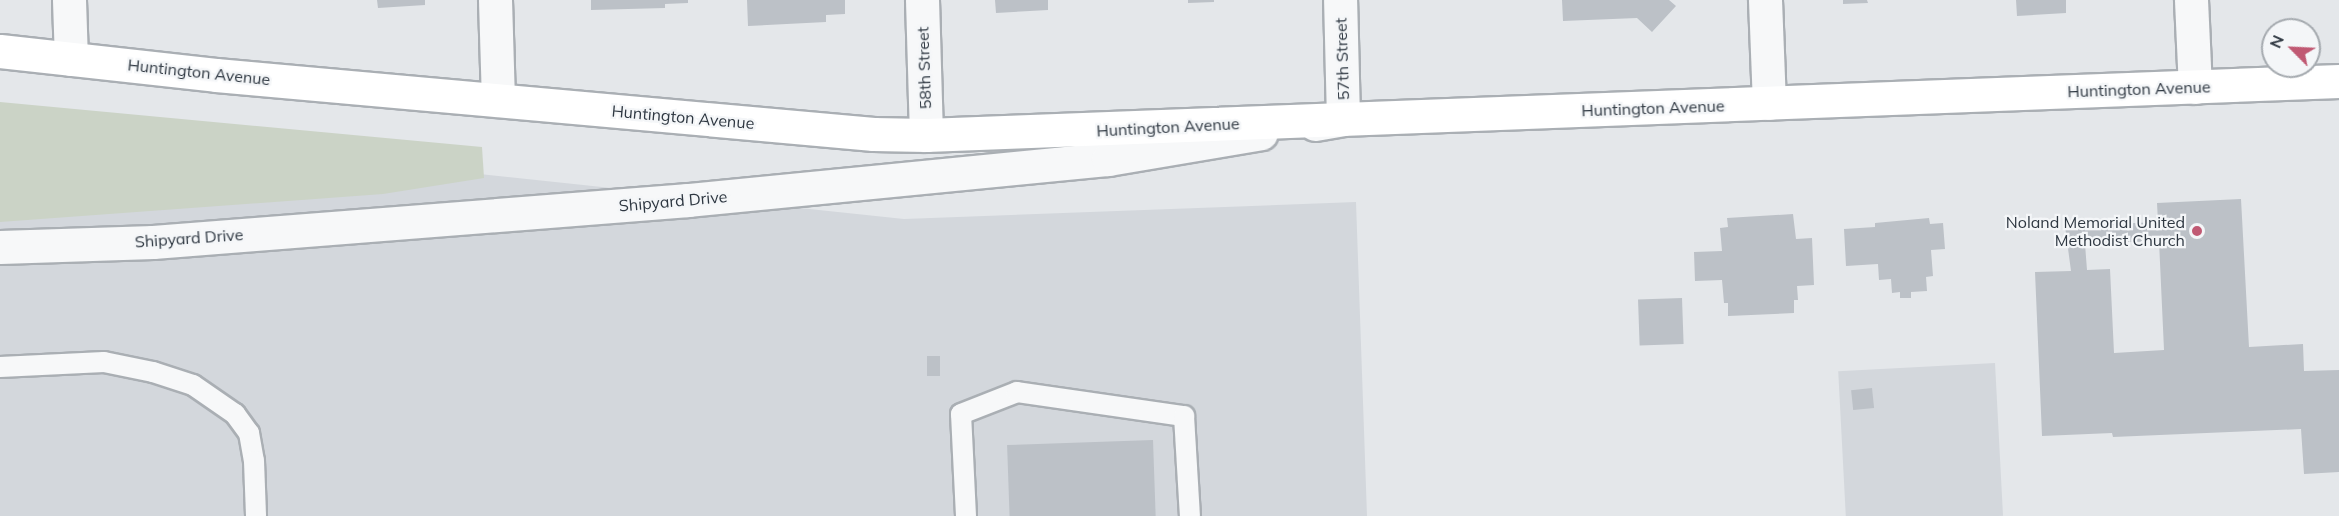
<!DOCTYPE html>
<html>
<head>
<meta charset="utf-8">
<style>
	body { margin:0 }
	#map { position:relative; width:2339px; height:516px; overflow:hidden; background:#e4e7ea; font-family:Mulish,sans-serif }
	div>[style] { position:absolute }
	.built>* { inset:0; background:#d3d7dc; transform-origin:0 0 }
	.green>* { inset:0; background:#cbd3c6 }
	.building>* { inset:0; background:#bcc1c7; transform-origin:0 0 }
	.roads { filter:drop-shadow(2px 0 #aaafb4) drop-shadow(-2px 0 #aaafb4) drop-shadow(0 2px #aaafb4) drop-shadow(0 -2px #aaafb4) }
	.lane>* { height:20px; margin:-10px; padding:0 10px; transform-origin:10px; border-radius:10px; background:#f7f8f9 }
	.street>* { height:33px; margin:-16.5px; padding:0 16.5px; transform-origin:16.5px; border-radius:16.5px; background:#f7f8f9 }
	.primary>* { height:33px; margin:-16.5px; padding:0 16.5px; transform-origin:16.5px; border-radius:16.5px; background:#fff }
	.dots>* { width:16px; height:16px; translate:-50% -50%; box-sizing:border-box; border:3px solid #f4f6f8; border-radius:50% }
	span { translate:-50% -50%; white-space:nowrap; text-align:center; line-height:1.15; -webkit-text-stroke:4.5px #f4f6f8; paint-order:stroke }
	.street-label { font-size:16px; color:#2e3741 }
	.poi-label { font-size:16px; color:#2e3741 }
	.right { translate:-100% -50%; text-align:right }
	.north { position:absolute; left:2261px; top:18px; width:60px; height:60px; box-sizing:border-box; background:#f4f6f8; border:2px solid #a5aaaf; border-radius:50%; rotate:294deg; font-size:16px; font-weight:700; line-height:24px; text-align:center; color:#2e3741 }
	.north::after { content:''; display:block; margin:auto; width:21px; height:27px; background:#c05973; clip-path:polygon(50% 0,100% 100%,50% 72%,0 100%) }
</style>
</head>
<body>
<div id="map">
	<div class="built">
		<div style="clip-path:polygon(0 123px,904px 219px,1356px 202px,1367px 516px,0 516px)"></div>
		<div style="left:1995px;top:363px;width:153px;height:157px;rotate:87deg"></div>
	</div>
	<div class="green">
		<div style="clip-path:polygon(0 102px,482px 147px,484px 178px,383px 194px,0 222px)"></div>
	</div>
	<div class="building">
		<div style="clip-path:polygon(377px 0,425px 0,425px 5px,378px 8px)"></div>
		<div style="clip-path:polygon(591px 0,688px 0,688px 3px,665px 4px,665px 8px,591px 10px)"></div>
		<div style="clip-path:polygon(747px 0,845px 0,845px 14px,826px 15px,826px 22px,748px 26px)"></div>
		<div style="clip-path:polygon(995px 0,1048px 0,1048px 10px,996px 13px)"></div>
		<div style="clip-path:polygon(1188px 0,1214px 0,1214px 2px,1188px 3px)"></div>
		<div style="clip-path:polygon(1562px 0,1669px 0,1676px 6px,1652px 32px,1637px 18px,1563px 21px)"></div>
		<div style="clip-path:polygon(1843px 0,1867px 0,1868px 3px,1843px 4px)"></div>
		<div style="clip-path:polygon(2016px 0,2066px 0,2066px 13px,2017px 16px)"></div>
		<div style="clip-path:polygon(evenodd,2241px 199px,2249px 347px,2303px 344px,2304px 371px,2339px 370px,2339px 472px,2304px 474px,2301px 429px,2113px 437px,2112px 433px,2042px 436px,2035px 272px,2071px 271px,2065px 226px,2158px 222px,2157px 203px,2241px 199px,2159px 241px,2164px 350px,2114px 353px,2110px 269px,2087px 270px,2085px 244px,2159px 241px)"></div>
		<div style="clip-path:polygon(1793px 214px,1796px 239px,1812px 238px,1814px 285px,1797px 286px,1798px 300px,1794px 300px,1794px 313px,1728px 316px,1728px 303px,1724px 303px,1722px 280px,1695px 281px,1694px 252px,1722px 251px,1720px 228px,1728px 227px,1727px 218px)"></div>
		<div style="clip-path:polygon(1929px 218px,1930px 224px,1943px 223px,1945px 249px,1931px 250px,1933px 276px,1926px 277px,1927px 291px,1911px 292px,1911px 298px,1900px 298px,1900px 292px,1892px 293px,1891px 279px,1879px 280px,1878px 264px,1846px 266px,1844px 229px,1875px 227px,1875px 223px)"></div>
		<div style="left:1682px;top:298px;width:46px;height:44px;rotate:88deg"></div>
		<div style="left:927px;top:356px;width:13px;height:20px"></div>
		<div style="left:1872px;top:388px;width:20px;height:21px;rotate:84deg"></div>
		<div style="left:1153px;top:440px;width:76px;height:146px;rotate:88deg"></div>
	</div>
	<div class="roads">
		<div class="lane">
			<div style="left:0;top:367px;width:104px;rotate:-2.8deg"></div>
			<div style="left:104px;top:362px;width:50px;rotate:11.5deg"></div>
			<div style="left:153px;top:372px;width:42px;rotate:18deg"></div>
			<div style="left:193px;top:385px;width:51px;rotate:34.6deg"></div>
			<div style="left:235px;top:414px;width:24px;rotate:54deg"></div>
			<div style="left:249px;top:433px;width:28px;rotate:80deg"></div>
			<div style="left:254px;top:461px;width:55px;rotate:87.9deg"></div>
			<div style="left:966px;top:516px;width:102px;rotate:-92.8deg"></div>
			<div style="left:961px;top:414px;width:60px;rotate:-21.4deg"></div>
			<div style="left:1017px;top:392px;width:169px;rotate:8.2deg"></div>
			<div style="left:1184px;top:416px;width:100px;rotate:86.6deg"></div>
		</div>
		<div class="street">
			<div style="left:69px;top:0;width:59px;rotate:88.1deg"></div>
			<div style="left:495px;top:0;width:100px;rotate:88.3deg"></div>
			<div style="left:922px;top:0;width:135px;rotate:88.3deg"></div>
			<div style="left:1765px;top:0;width:103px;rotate:87.8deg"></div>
			<div style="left:2191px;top:0;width:87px;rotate:87.4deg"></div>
			<div style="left:1315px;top:124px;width:28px;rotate:-10deg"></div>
			<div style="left:1343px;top:119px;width:119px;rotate:-91.4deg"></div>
			<div style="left:0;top:247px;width:153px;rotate:-1.9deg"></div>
			<div style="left:153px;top:242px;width:537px;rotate:-4.49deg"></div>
			<div style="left:688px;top:200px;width:422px;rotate:-5.6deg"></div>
			<div style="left:1108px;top:159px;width:155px;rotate:-9.6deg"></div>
		</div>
		<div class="primary">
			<div style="left:0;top:51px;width:217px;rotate:6.3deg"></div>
			<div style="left:216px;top:75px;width:660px;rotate:5.13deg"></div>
			<div style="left:873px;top:134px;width:53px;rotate:1.1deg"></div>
			<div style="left:926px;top:135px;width:1414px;rotate:-2.19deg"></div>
		</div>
	</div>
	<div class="dots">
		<div style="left:2197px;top:231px;background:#c05973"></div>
	</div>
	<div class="street-label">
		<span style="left:1342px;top:59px;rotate:-92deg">57th Street</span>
		<span style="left:924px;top:68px;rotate:-92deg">58th Street</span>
		<span style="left:199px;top:72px;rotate:6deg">Huntington Avenue</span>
		<span style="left:2139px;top:89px;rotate:-2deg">Huntington Avenue</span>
		<span style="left:1653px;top:108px;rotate:-2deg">Huntington Avenue</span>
		<span style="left:683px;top:117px;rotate:5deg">Huntington Avenue</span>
		<span style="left:1168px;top:127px;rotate:-3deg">Huntington Avenue</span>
		<span style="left:673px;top:201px;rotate:-5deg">Shipyard Drive</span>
		<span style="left:189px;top:238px;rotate:-4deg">Shipyard Drive</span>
	</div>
	<div class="poi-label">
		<span class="right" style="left:2185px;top:231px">Noland Memorial United<br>Methodist Church</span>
	</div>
	<div class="north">N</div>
</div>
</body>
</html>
